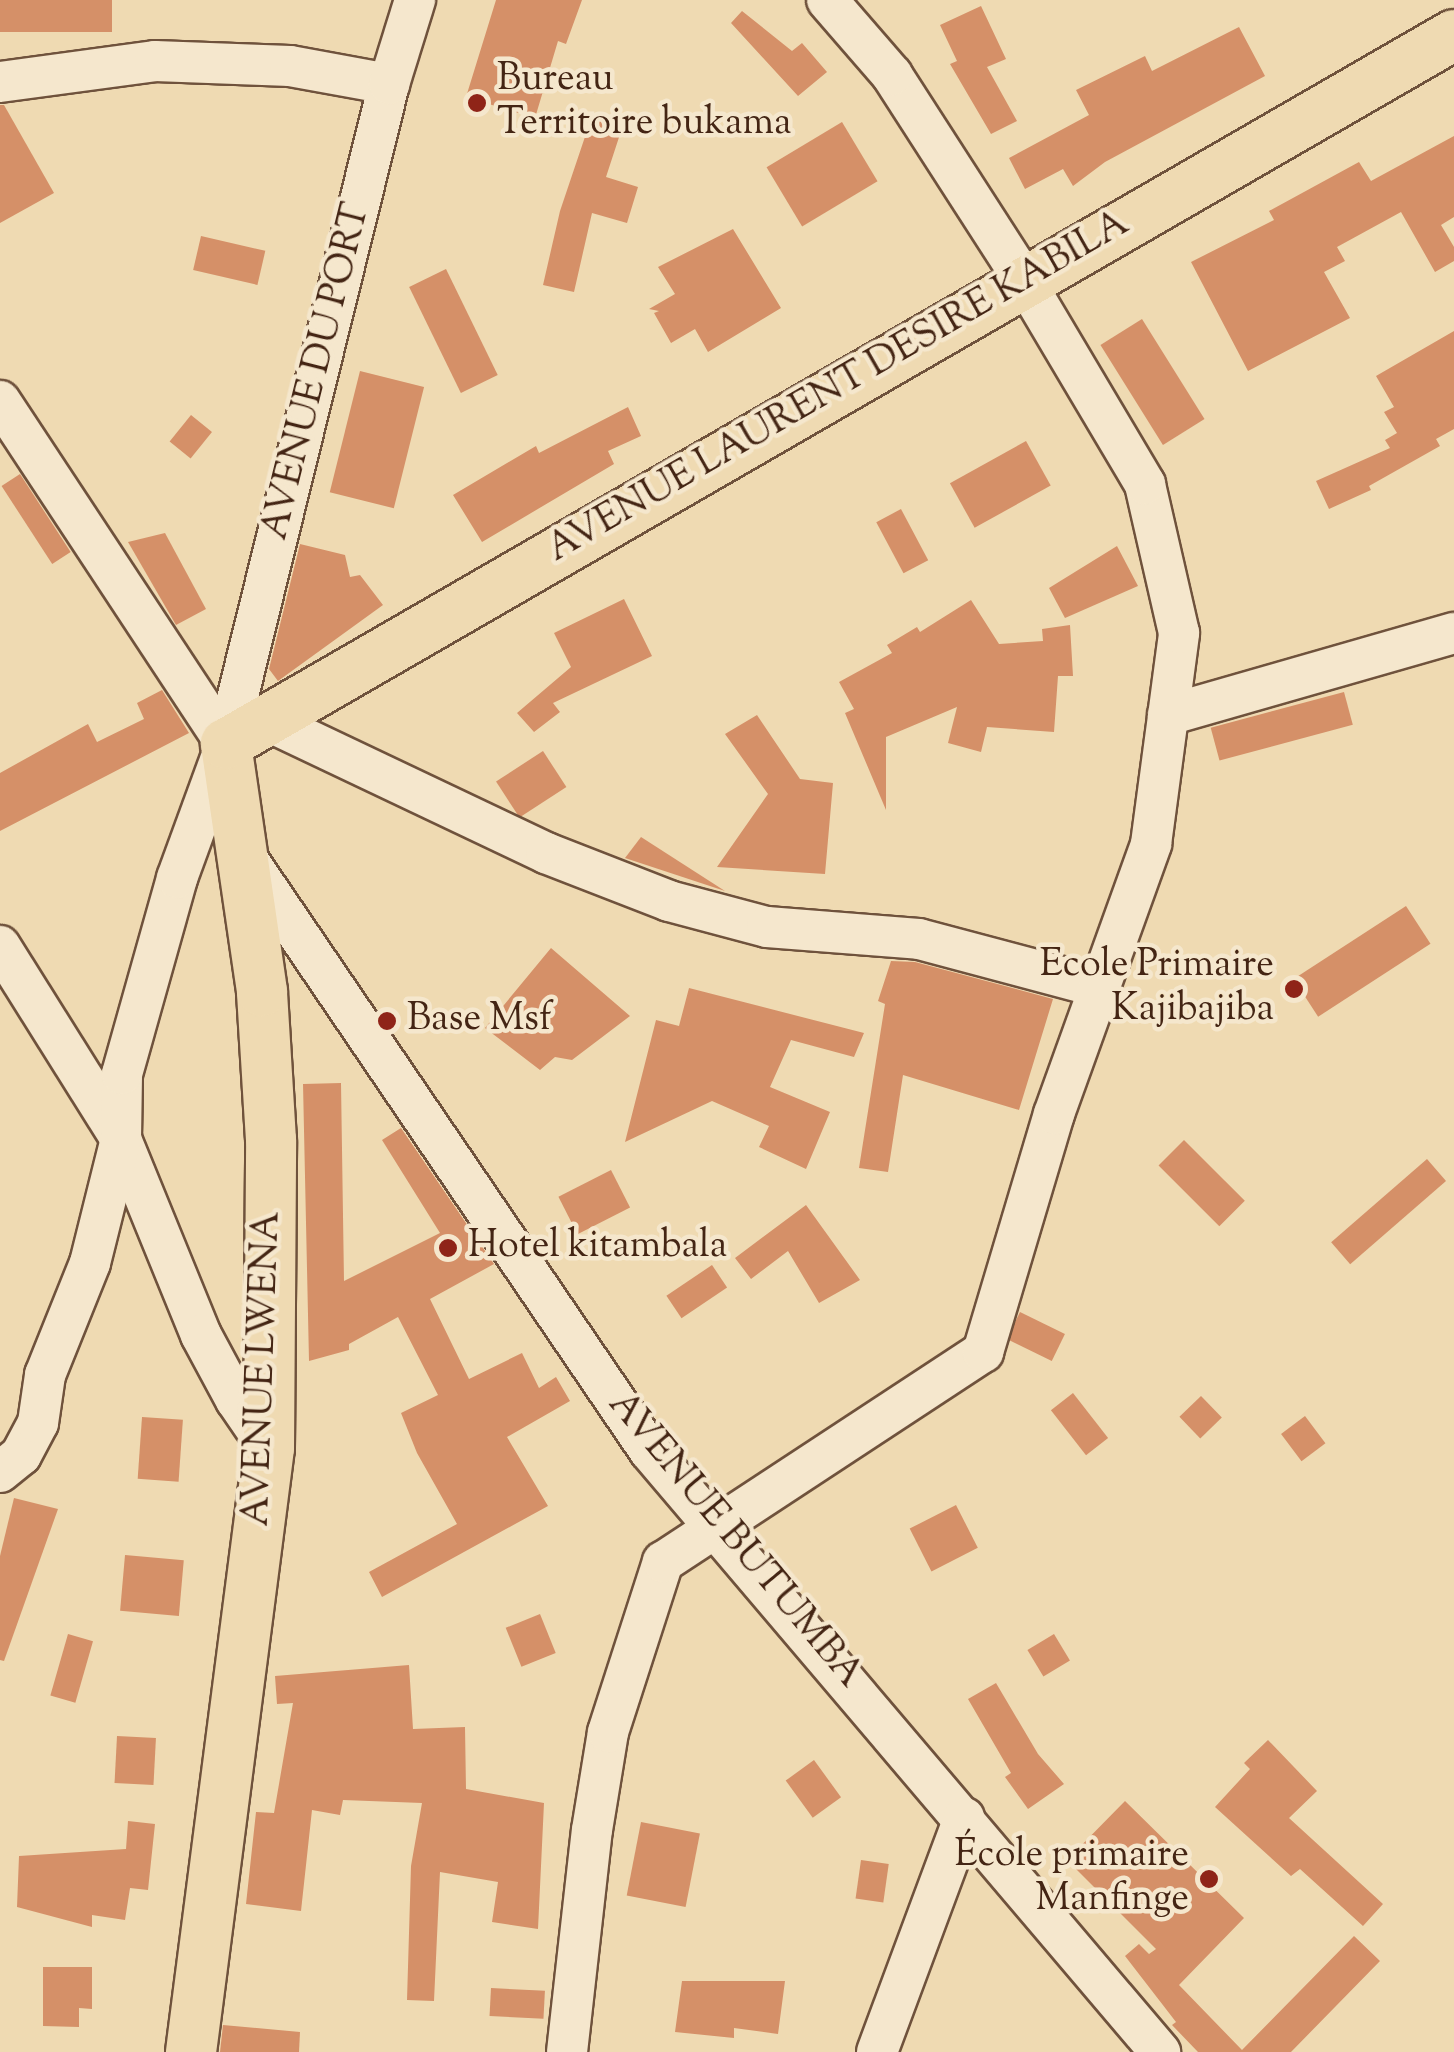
<!DOCTYPE html>
<html>
<head>
<meta charset="utf-8">
<style>
	body { margin:0 }
	#map { position:relative; width:1454px; height:2052px; overflow:hidden; background:#efdab2; font-family:"Sorts Mill Goudy",serif }
	div>[style] { position:absolute }
	.building>* { inset:0; background:#d59068; transform-origin:0 0 }
	.roads { filter:drop-shadow(2px 0 #6f523c) drop-shadow(-2px 0 #6f523c) drop-shadow(0 2px #6f523c) drop-shadow(0 -2px #6f523c) }
	.minor>* { height:40px; margin:-20px; padding:0 20px; transform-origin:20px; border-radius:20px; background:#f5e7cd }
	.major>* { height:50px; margin:-25px; padding:0 25px; transform-origin:25px; border-radius:25px; background:#efdab2 }
	.dots>* { width:28px; height:28px; translate:-50% -50%; box-sizing:border-box; border:5px solid #f5e7cd; border-radius:50% }
	span { translate:-50% -50%; white-space:nowrap; text-align:center; line-height:1.15; -webkit-text-stroke:9px #f5e7cd; paint-order:stroke }
	.poi-label { font-size:38px; color:#442514 }
	.left { translate:0 -50%; text-align:left }
	.right { translate:-100% -50%; text-align:right }
	.street-label { font-size:38px; color:#442514 }
</style>
</head>
<body>
<div id="map">
	<div class="building">
		<div style="left:0;top:0;width:112px;height:32px"></div>
		<div style="clip-path:polygon(496px 0,582px 0,566px 44px,558px 41px,535px 118px,466px 97px)"></div>
		<div style="clip-path:polygon(981px 6px,1006px 59px,987px 67px,1017px 121px,991px 134px,950px 64px,957px 61px,940px 25px)"></div>
		<div style="clip-path:polygon(742px 11px,792px 51px,802px 43px,827px 72px,798px 96px,731px 23px)"></div>
		<div style="clip-path:polygon(1239px 27px,1265px 76px,1105px 162px,1073px 186px,1063px 169px,1025px 189px,1009px 158px,1089px 115px,1076px 90px,1145px 56px,1152px 71px)"></div>
		<div style="clip-path:polygon(0 105px,4px 105px,54px 193px,0 223px)"></div>
		<div style="clip-path:polygon(593px 113px,624px 122px,606px 177px,638px 187px,627px 223px,592px 213px,574px 292px,543px 285px,560px 211px)"></div>
		<div style="left:842px;top:122px;width:69px;height:88px;rotate:59deg"></div>
		<div style="clip-path:polygon(1454px 136px,1454px 217px,1441px 225px,1454px 247px,1454px 261px,1435px 272px,1401px 212px,1337px 247px,1345px 261px,1324px 272px,1350px 318px,1248px 371px,1191px 262px,1274px 220px,1269px 211px,1359px 162px,1371px 181px)"></div>
		<div style="clip-path:polygon(733px 229px,781px 308px,708px 352px,695px 329px,671px 343px,654px 313px,659px 311px,649px 309px,675px 294px,658px 267px)"></div>
		<div style="left:201px;top:236px;width:66px;height:35px;rotate:13deg"></div>
		<div style="left:446px;top:269px;width:118px;height:41px;rotate:64deg"></div>
		<div style="left:1142px;top:319px;width:118px;height:49px;rotate:58deg"></div>
		<div style="clip-path:polygon(1454px 331px,1454px 429px,1436px 439px,1440px 446px,1369px 486px,1371px 490px,1329px 509px,1316px 481px,1390px 448px,1385px 440px,1397px 433px,1384px 412px,1394px 407px,1376px 376px)"></div>
		<div style="left:360px;top:371px;width:66px;height:125px;rotate:14deg"></div>
		<div style="clip-path:polygon(628px 407px,641px 436px,608px 451px,614px 464px,482px 542px,453px 495px,536px 446px,539px 453px)"></div>
		<div style="left:191px;top:415px;width:27px;height:34px;rotate:39deg"></div>
		<div style="left:1026px;top:441px;width:51px;height:87px;rotate:61deg"></div>
		<div style="left:20px;top:474px;width:93px;height:22px;rotate:57deg"></div>
		<div style="left:901px;top:509px;width:58px;height:28px;rotate:62deg"></div>
		<div style="clip-path:polygon(165px 533px,206px 609px,176px 625px,128px 542px)"></div>
		<div style="clip-path:polygon(300px 544px,345px 555px,350px 577px,360px 575px,383px 605px,278px 681px,269px 669px)"></div>
		<div style="clip-path:polygon(1117px 546px,1138px 586px,1065px 618px,1049px 588px)"></div>
		<div style="clip-path:polygon(624px 599px,652px 656px,553px 703px,560px 712px,534px 732px,517px 713px,571px 667px,554px 633px)"></div>
		<div style="clip-path:polygon(971px 600px,999px 644px,1043px 641px,1042px 629px,1070px 625px,1073px 676px,1058px 676px,1054px 732px,987px 727px,981px 752px,948px 743px,957px 707px,886px 737px,886px 810px,845px 713px,854px 709px,839px 682px,892px 653px,887px 645px,917px 627px,920px 632px)"></div>
		<div style="clip-path:polygon(162px 690px,189px 733px,0 831px,0 773px,88px 724px,97px 742px,144px 719px,137px 703px)"></div>
		<div style="left:1344px;top:692px;width:34px;height:138px;rotate:75deg"></div>
		<div style="clip-path:polygon(757px 715px,800px 779px,833px 783px,825px 874px,717px 867px,768px 794px,725px 734px)"></div>
		<div style="left:543px;top:751px;width:43px;height:56px;rotate:57deg"></div>
		<div style="clip-path:polygon(641px 837px,725px 891px,625px 858px)"></div>
		<div style="left:1406px;top:906px;width:45px;height:134px;rotate:57deg"></div>
		<div style="clip-path:polygon(551px 948px,630px 1016px,572px 1060px,555px 1057px,540px 1070px,485px 1028px)"></div>
		<div style="clip-path:polygon(891px 961px,915px 962px,1053px 999px,1019px 1110px,903px 1075px,888px 1172px,859px 1168px,885px 1004px,878px 1001px)"></div>
		<div style="clip-path:polygon(689px 988px,864px 1033px,854px 1057px,791px 1040px,770px 1087px,830px 1112px,806px 1169px,759px 1147px,769px 1126px,712px 1101px,625px 1142px,656px 1020px,679px 1026px)"></div>
		<div style="clip-path:polygon(341px 1083px,344px 1281px,440px 1233px,382px 1140px,401px 1128px,494px 1264px,430px 1299px,469px 1379px,522px 1353px,539px 1388px,556px 1377px,570px 1401px,507px 1437px,548px 1506px,382px 1597px,369px 1572px,457px 1524px,417px 1453px,401px 1413px,438px 1395px,398px 1317px,349px 1344px,349px 1350px,309px 1361px,303px 1084px)"></div>
		<div style="left:1184px;top:1140px;width:86px;height:36px;rotate:45deg"></div>
		<div style="left:1427px;top:1159px;width:29px;height:127px;rotate:49deg"></div>
		<div style="left:611px;top:1170px;width:42px;height:59px;rotate:63deg"></div>
		<div style="clip-path:polygon(806px 1205px,860px 1280px,819px 1303px,788px 1251px,751px 1279px,735px 1258px)"></div>
		<div style="left:712px;top:1265px;width:27px;height:55px;rotate:56deg"></div>
		<div style="left:1020px;top:1312px;width:50px;height:30px;rotate:26deg"></div>
		<div style="left:1073px;top:1393px;width:57px;height:28px;rotate:52deg"></div>
		<div style="left:1201px;top:1396px;width:30px;height:30px;rotate:46deg"></div>
		<div style="left:1305px;top:1416px;width:34px;height:30px;rotate:53deg"></div>
		<div style="left:142px;top:1417px;width:41px;height:62px;rotate:4deg"></div>
		<div style="clip-path:polygon(14px 1498px,58px 1509px,4px 1661px,0 1660px,0 1556px)"></div>
		<div style="left:956px;top:1505px;width:48px;height:52px;rotate:63deg"></div>
		<div style="left:125px;top:1555px;width:59px;height:56px;rotate:5deg"></div>
		<div style="left:540px;top:1614px;width:42px;height:37px;rotate:68deg"></div>
		<div style="left:68px;top:1634px;width:26px;height:64px;rotate:16deg"></div>
		<div style="left:1054px;top:1634px;width:31px;height:31px;rotate:59deg"></div>
		<div style="clip-path:polygon(409px 1665px,413px 1729px,465px 1727px,466px 1789px,544px 1803px,538px 1929px,492px 1922px,498px 1882px,440px 1872px,434px 2001px,407px 2000px,411px 1866px,422px 1803px,343px 1800px,340px 1815px,312px 1810px,301px 1911px,246px 1904px,256px 1812px,274px 1813px,293px 1703px,277px 1704px,275px 1676px)"></div>
		<div style="clip-path:polygon(996px 1683px,1038px 1754px,1064px 1784px,1028px 1809px,1005px 1777px,1011px 1773px,968px 1699px)"></div>
		<div style="left:117px;top:1736px;width:39px;height:47px;rotate:3deg"></div>
		<div style="clip-path:polygon(1268px 1740px,1317px 1791px,1289px 1818px,1383px 1904px,1363px 1926px,1300px 1869px,1291px 1876px,1215px 1807px,1250px 1769px,1244px 1763px)"></div>
		<div style="left:814px;top:1760px;width:46px;height:35px;rotate:54deg"></div>
		<div style="clip-path:polygon(1125px 1801px,1244px 1918px,1179px 1985px,1242px 2050px,1354px 1936px,1380px 1961px,1291px 2052px,1198px 2052px,1172px 2025px,1176px 2022px,1125px 1956px,1139px 1944px,1149px 1954px,1156px 1949px,1067px 1860px)"></div>
		<div style="clip-path:polygon(128px 1821px,155px 1824px,148px 1890px,130px 1888px,125px 1920px,92px 1915px,92px 1927px,17px 1907px,19px 1856px,126px 1849px)"></div>
		<div style="left:641px;top:1822px;width:60px;height:75px;rotate:11deg"></div>
		<div style="left:861px;top:1860px;width:28px;height:39px;rotate:8deg"></div>
		<div style="clip-path:polygon(43px 1967px,92px 1967px,92px 2009px,79px 2008px,79px 2027px,43px 2026px)"></div>
		<div style="clip-path:polygon(682px 1981px,785px 1981px,778px 2034px,734px 2028px,734px 2038px,675px 2032px)"></div>
		<div style="left:491px;top:1988px;width:54px;height:28px;rotate:3deg"></div>
		<div style="clip-path:polygon(223px 2025px,300px 2032px,299px 2052px,220px 2052px)"></div>
	</div>
	<div class="roads">
		<div class="minor">
			<div style="left:0;top:82px;width:156px;rotate:-7.7deg"></div>
			<div style="left:155px;top:61px;width:135px;rotate:2.1deg"></div>
			<div style="left:290px;top:66px;width:101px;rotate:10.3deg"></div>
			<div style="left:0;top:401px;width:411px;rotate:56.6deg"></div>
			<div style="left:1168px;top:715px;width:298px;rotate:-16deg"></div>
			<div style="left:268px;top:721px;width:308px;rotate:25.4deg"></div>
			<div style="left:546px;top:853px;width:132px;rotate:21.3deg"></div>
			<div style="left:669px;top:901px;width:101px;rotate:14.9deg"></div>
			<div style="left:767px;top:927px;width:152px;rotate:4.5deg"></div>
			<div style="left:919px;top:939px;width:186px;rotate:14.9deg"></div>
			<div style="left:243px;top:853px;width:722px;rotate:55.78deg"></div>
			<div style="left:649px;top:1450px;width:790px;rotate:49.67deg"></div>
			<div style="left:0;top:946px;width:228px;rotate:57.9deg"></div>
			<div style="left:121px;top:1139px;width:212px;rotate:67.8deg"></div>
			<div style="left:201px;top:1335px;width:74px;rotate:61.7deg"></div>
			<div style="left:236px;top:1400px;width:58px;rotate:55.5deg"></div>
			<div style="left:0;top:1472px;width:27px;rotate:-39deg"></div>
			<div style="left:21px;top:1455px;width:36px;rotate:-62deg"></div>
			<div style="left:38px;top:1423px;width:49px;rotate:-81.7deg"></div>
			<div style="left:45px;top:1375px;width:121px;rotate:-68.1deg"></div>
			<div style="left:90px;top:1263px;width:128px;rotate:-76deg"></div>
			<div style="left:121px;top:1139px;width:65px;rotate:-89.1deg"></div>
			<div style="left:122px;top:1074px;width:204px;rotate:-74.3deg"></div>
			<div style="left:177px;top:878px;width:143px;rotate:-69.9deg"></div>
			<div style="left:226px;top:744px;width:680px;rotate:-76.13deg"></div>
			<div style="left:389px;top:84px;width:88px;rotate:-72.8deg"></div>
			<div style="left:567px;top:2052px;width:223px;rotate:-83.6deg"></div>
			<div style="left:592px;top:1830px;width:99px;rotate:-80.7deg"></div>
			<div style="left:608px;top:1732px;width:179px;rotate:-72.1deg"></div>
			<div style="left:663px;top:1562px;width:383px;rotate:-33.3deg"></div>
			<div style="left:983px;top:1352px;width:248px;rotate:-73.4deg"></div>
			<div style="left:1054px;top:1114px;width:287px;rotate:-70.2deg"></div>
			<div style="left:1151px;top:844px;width:213px;rotate:-82.4deg"></div>
			<div style="left:1179px;top:633px;width:153px;rotate:-102.9deg"></div>
			<div style="left:1145px;top:484px;width:237px;rotate:-120.7deg"></div>
			<div style="left:1024px;top:280px;width:244px;rotate:-122.8deg"></div>
			<div style="left:892px;top:75px;width:99px;rotate:-130.9deg"></div>
			<div style="left:877px;top:2052px;width:250px;rotate:-69.6deg"></div>
		</div>
		<div class="major">
			<div style="left:191px;top:2052px;width:609px;rotate:-82.64deg"></div>
			<div style="left:269px;top:1448px;width:308px;rotate:-89.6deg"></div>
			<div style="left:271px;top:1140px;width:149px;rotate:-93.5deg"></div>
			<div style="left:262px;top:991px;width:250px;rotate:-98.3deg"></div>
			<div style="left:226px;top:744px;width:1418px;rotate:-30deg"></div>
		</div>
	</div>
	<div class="dots">
		<div style="left:477px;top:103px;background:#8f2418"></div>
		<div style="left:1294px;top:989px;background:#8f2418"></div>
		<div style="left:387px;top:1021px;background:#8f2418"></div>
		<div style="left:448px;top:1248px;background:#8f2418"></div>
		<div style="left:1209px;top:1879px;background:#8f2418"></div>
	</div>
	<div class="poi-label">
		<span class="left" style="left:497px;top:103px">Bureau<br>Territoire bukama</span>
		<span class="right" style="left:1274px;top:989px">Ecole Primaire<br>Kajibajiba</span>
		<span class="left" style="left:407px;top:1021px">Base Msf</span>
		<span class="left" style="left:468px;top:1248px">Hotel kitambala</span>
		<span class="right" style="left:1189px;top:1879px">École primaire<br>Manfinge</span>
	</div>
	<div class="street-label">
		<span style="left:318px;top:372px;rotate:-76deg">AVENUE DU PORT</span>
		<span style="left:839px;top:388px;rotate:-30deg">AVENUE LAURENT DESIRE KABILA</span>
		<span style="left:264px;top:1369px;rotate:-88deg">AVENUE LWENA</span>
		<span style="left:734px;top:1541px;rotate:50deg">AVENUE BUTUMBA</span>
	</div>
</div>
</body>
</html>
